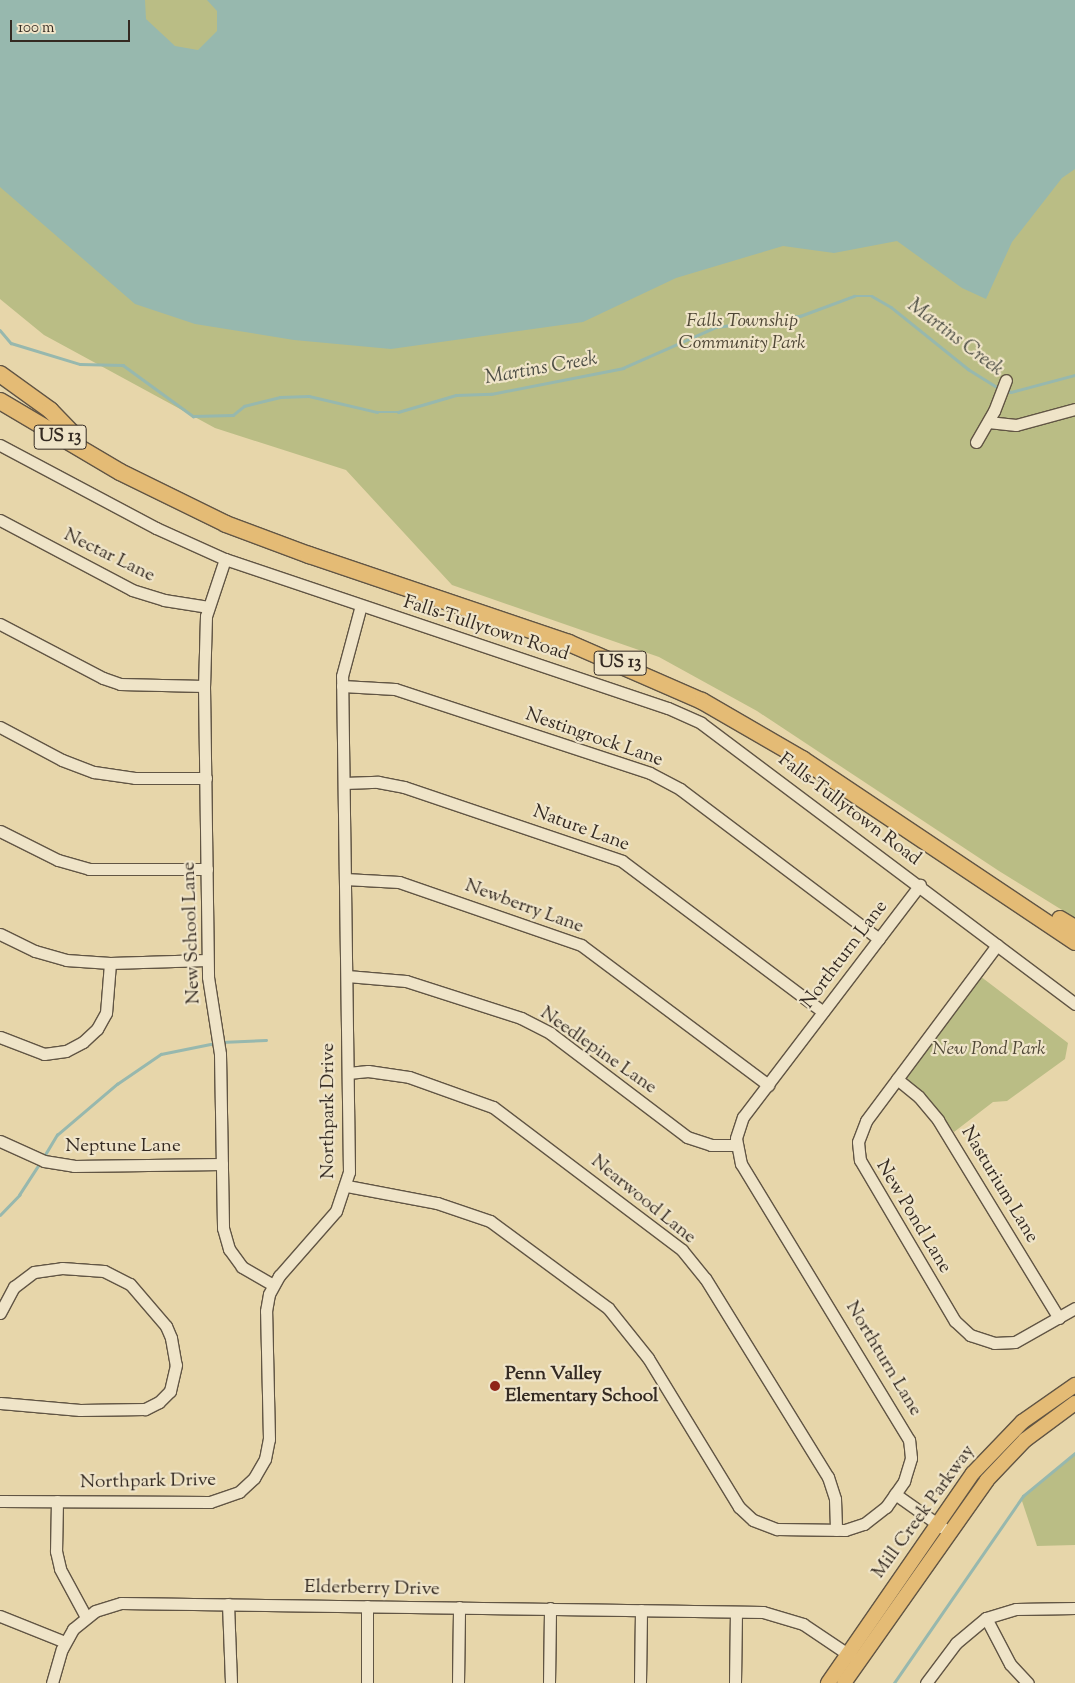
<!DOCTYPE html>
<html>
<head>
<meta charset="utf-8">
<style>
	body { margin:0 }
	#map { position:relative; width:1075px; height:1683px; overflow:hidden; background:#e7d6aa; font-family:"Sorts Mill Goudy",serif }
	div>[style] { position:absolute }
	.green>* { inset:0; background:#babd85 }
	.water>* { inset:0; background:#97b8ae }
	.stream>* { height:2.5px; margin:-1.25px; padding:0 1.25px; transform-origin:1.25px; border-radius:1.25px; background:#97b8ae }
	.roads { filter:drop-shadow(1px 0 #615544) drop-shadow(-1px 0 #615544) drop-shadow(0 1px #615544) drop-shadow(0 -1px #615544) }
	.minor>* { height:11px; margin:-5.5px; padding:0 5.5px; transform-origin:5.5px; border-radius:5.5px; background:#efe4c8 }
	.major>* { height:14px; margin:-7px; padding:0 7px; transform-origin:7px; border-radius:7px; background:#e4bb75 }
	.highway>* { height:16px; margin:-8px; padding:0 8px; transform-origin:8px; border-radius:8px; background:#e4bb75 }
	.dots>* { width:14px; height:14px; translate:-50% -50%; box-sizing:border-box; border:2px solid #efe4c8; border-radius:50% }
	span { translate:-50% -50%; white-space:nowrap; text-align:center; line-height:1.15; -webkit-text-stroke:4.5px #efe4c8; paint-order:stroke }
	.shield-label span { padding:1px 4px; background:#efe4c8; border:1px solid; border-radius:4px; -webkit-text-stroke-width:0 }
	.shield-label { font-size:18px; color:#342a22; font-weight:700 }
	.park-label { font-size:19px; color:#4f4736; font-style:italic }
	.street-label { font-size:19px; color:#342a22 }
	.poi-label { font-size:19px; color:#342a22; font-weight:700 }
	.left { translate:0 -50%; text-align:left }
	.water-label { font-size:20px; color:#4d4e45; font-style:italic }
	.scale { position:absolute; left:10px; top:20px; width:120px; height:22px; box-sizing:border-box; border:2px solid #342a22; border-top:0; padding-left:6px; font-size:15px; line-height:18px; white-space:nowrap; color:#342a22; -webkit-text-stroke:4px #efe4c8; paint-order:stroke }
</style>
</head>
<body>
<div id="map">
	<div class="green">
		<div style="clip-path:polygon(0 0,1075px 0,1075px 918px,999px 871px,757px 711px,659px 657px,452px 585px,346px 470px,215px 428px,44px 335px,0 299px)"></div>
		<div style="clip-path:polygon(980px 976px,1068px 1043px,1065px 1059px,1007px 1101px,993px 1102px,954px 1132px,927px 1098px,906px 1078px)"></div>
		<div style="clip-path:polygon(1075px 1453px,1075px 1545px,1037px 1546px,1021px 1498px)"></div>
	</div>
	<div class="water">
		<div style="clip-path:polygon(0 0,145px 0,146px 19px,175px 46px,198px 50px,217px 31px,217px 11px,207px 0,1075px 0,1075px 169px,1062px 178px,1012px 242px,986px 299px,962px 288px,897px 241px,834px 253px,783px 246px,676px 278px,583px 322px,391px 349px,294px 340px,195px 324px,135px 304px,0 187px)"></div>
	</div>
	<div class="stream">
		<div style="left:0;top:330px;width:17px;rotate:50deg"></div>
		<div style="left:11px;top:343px;width:72px;rotate:16.9deg"></div>
		<div style="left:80px;top:364px;width:43px;rotate:1.3deg"></div>
		<div style="left:123px;top:365px;width:87px;rotate:36.1deg"></div>
		<div style="left:193px;top:416px;width:40px;rotate:-1.4deg"></div>
		<div style="left:233px;top:415px;width:14px;rotate:-39deg"></div>
		<div style="left:244px;top:406px;width:37px;rotate:-14deg"></div>
		<div style="left:280px;top:397px;width:29px;rotate:-2deg"></div>
		<div style="left:309px;top:396px;width:70px;rotate:13.2deg"></div>
		<div style="left:377px;top:412px;width:21px"></div>
		<div style="left:398px;top:412px;width:60px;rotate:-16.3deg"></div>
		<div style="left:456px;top:395px;width:35px;rotate:-2deg"></div>
		<div style="left:491px;top:394px;width:135px;rotate:-11.1deg"></div>
		<div style="left:623px;top:368px;width:102px;rotate:-23.8deg"></div>
		<div style="left:716px;top:327px;width:85px;rotate:-7.5deg"></div>
		<div style="left:800px;top:316px;width:58px;rotate:-20.3deg"></div>
		<div style="left:854px;top:296px;width:18px"></div>
		<div style="left:872px;top:296px;width:22px;rotate:30deg"></div>
		<div style="left:891px;top:307px;width:99px;rotate:38.8deg"></div>
		<div style="left:968px;top:369px;width:36px;rotate:32deg"></div>
		<div style="left:1005px;top:390px;width:6px;rotate:18deg"></div>
		<div style="left:1011px;top:392px;width:66px;rotate:-14.9deg"></div>
		<div style="left:221px;top:1042px;width:45px;rotate:-2.5deg"></div>
		<div style="left:43px;top:1158px;width:27px;rotate:-59deg"></div>
		<div style="left:57px;top:1135px;width:79px;rotate:-40.4deg"></div>
		<div style="left:117px;top:1084px;width:53px;rotate:-34.3deg"></div>
		<div style="left:161px;top:1054px;width:55px;rotate:-11.5deg"></div>
		<div style="left:0;top:1215px;width:28px;rotate:-46deg"></div>
		<div style="left:19px;top:1195px;width:38px;rotate:-57deg"></div>
		<div style="left:894px;top:1683px;width:227px;rotate:-55.4deg"></div>
		<div style="left:1023px;top:1496px;width:67px;rotate:-39.6deg"></div>
	</div>
	<div class="roads">
		<div class="minor">
			<div style="left:988px;top:422px;width:28px;rotate:6deg"></div>
			<div style="left:1016px;top:425px;width:61px;rotate:-15.2deg"></div>
			<div style="left:976px;top:442px;width:36px;rotate:-60deg"></div>
			<div style="left:994px;top:411px;width:33px;rotate:-69deg"></div>
			<div style="left:0;top:445px;width:177px;rotate:28deg"></div>
			<div style="left:156px;top:528px;width:76px;rotate:24.2deg"></div>
			<div style="left:225px;top:559px;width:467px;rotate:18.6deg"></div>
			<div style="left:668px;top:708px;width:36px;rotate:24deg"></div>
			<div style="left:701px;top:723px;width:468px;rotate:36.9deg"></div>
			<div style="left:0;top:520px;width:149px;rotate:27.9deg"></div>
			<div style="left:132px;top:590px;width:34px;rotate:17deg"></div>
			<div style="left:164px;top:600px;width:45px;rotate:9deg"></div>
			<div style="left:225px;top:559px;width:60px;rotate:108.4deg"></div>
			<div style="left:206px;top:616px;width:70px;rotate:91.6deg"></div>
			<div style="left:204px;top:686px;width:291px;rotate:89.2deg"></div>
			<div style="left:208px;top:977px;width:78px;rotate:81.1deg"></div>
			<div style="left:220px;top:1054px;width:174px;rotate:89deg"></div>
			<div style="left:223px;top:1228px;width:22px;rotate:74deg"></div>
			<div style="left:229px;top:1249px;width:22px;rotate:54deg"></div>
			<div style="left:242px;top:1267px;width:36px;rotate:30deg"></div>
			<div style="left:0;top:624px;width:116px;rotate:27.7deg"></div>
			<div style="left:103px;top:678px;width:18px;rotate:19deg"></div>
			<div style="left:120px;top:684px;width:84px;rotate:1.4deg"></div>
			<div style="left:342px;top:686px;width:53px;rotate:3.2deg"></div>
			<div style="left:395px;top:689px;width:268px;rotate:18.2deg"></div>
			<div style="left:650px;top:773px;width:34px;rotate:28deg"></div>
			<div style="left:680px;top:789px;width:249px;rotate:37deg"></div>
			<div style="left:0;top:727px;width:70px;rotate:28deg"></div>
			<div style="left:62px;top:760px;width:34px;rotate:21deg"></div>
			<div style="left:94px;top:772px;width:41px;rotate:8.3deg"></div>
			<div style="left:135px;top:778px;width:71px"></div>
			<div style="left:344px;top:783px;width:34px;rotate:-2deg"></div>
			<div style="left:378px;top:782px;width:26px;rotate:11deg"></div>
			<div style="left:404px;top:787px;width:230px;rotate:18.7deg"></div>
			<div style="left:622px;top:861px;width:251px;rotate:36.9deg"></div>
			<div style="left:0;top:831px;width:65px;rotate:26.6deg"></div>
			<div style="left:58px;top:860px;width:32px;rotate:16deg"></div>
			<div style="left:89px;top:869px;width:118px"></div>
			<div style="left:345px;top:879px;width:54px;rotate:3.2deg"></div>
			<div style="left:399px;top:882px;width:193px;rotate:19.1deg"></div>
			<div style="left:581px;top:945px;width:234px;rotate:36.8deg"></div>
			<div style="left:0;top:934px;width:39px;rotate:26deg"></div>
			<div style="left:35px;top:951px;width:32px;rotate:16deg"></div>
			<div style="left:66px;top:960px;width:44px;rotate:3.9deg"></div>
			<div style="left:110px;top:963px;width:97px;rotate:-1.8deg"></div>
			<div style="left:997px;top:945px;width:219px;rotate:126.7deg"></div>
			<div style="left:866px;top:1121px;width:22px;rotate:111deg"></div>
			<div style="left:858px;top:1142px;width:18px;rotate:84deg"></div>
			<div style="left:860px;top:1160px;width:187px;rotate:59.5deg"></div>
			<div style="left:955px;top:1321px;width:21px;rotate:43deg"></div>
			<div style="left:970px;top:1335px;width:25px;rotate:18deg"></div>
			<div style="left:994px;top:1343px;width:21px;rotate:-3deg"></div>
			<div style="left:1015px;top:1342px;width:69px;rotate:-29.5deg"></div>
			<div style="left:347px;top:976px;width:59px;rotate:4.8deg"></div>
			<div style="left:406px;top:981px;width:121px;rotate:17.8deg"></div>
			<div style="left:521px;top:1018px;width:33px;rotate:27deg"></div>
			<div style="left:550px;top:1033px;width:172px;rotate:37.2deg"></div>
			<div style="left:687px;top:1137px;width:25px;rotate:18deg"></div>
			<div style="left:711px;top:1145px;width:25px"></div>
			<div style="left:0;top:1037px;width:47px;rotate:21.1deg"></div>
			<div style="left:44px;top:1054px;width:22px;rotate:-8deg"></div>
			<div style="left:66px;top:1051px;width:19px;rotate:-28deg"></div>
			<div style="left:83px;top:1042px;width:19px;rotate:-43deg"></div>
			<div style="left:97px;top:1029px;width:18px;rotate:-61deg"></div>
			<div style="left:106px;top:1013px;width:50px;rotate:-85.4deg"></div>
			<div style="left:348px;top:1073px;width:20px;rotate:-6deg"></div>
			<div style="left:368px;top:1071px;width:41px;rotate:8.3deg"></div>
			<div style="left:409px;top:1077px;width:89px;rotate:19.7deg"></div>
			<div style="left:493px;top:1107px;width:237px;rotate:37.1deg"></div>
			<div style="left:682px;top:1250px;width:36px;rotate:51deg"></div>
			<div style="left:705px;top:1278px;width:234px;rotate:58.3deg"></div>
			<div style="left:828px;top:1477px;width:23px;rotate:72deg"></div>
			<div style="left:835px;top:1499px;width:31px;rotate:88deg"></div>
			<div style="left:897px;top:1079px;width:28px;rotate:39deg"></div>
			<div style="left:919px;top:1097px;width:30px;rotate:50deg"></div>
			<div style="left:938px;top:1120px;width:232px;rotate:58.6deg"></div>
			<div style="left:0;top:1141px;width:48px;rotate:24.4deg"></div>
			<div style="left:44px;top:1161px;width:30px;rotate:9deg"></div>
			<div style="left:74px;top:1166px;width:148px;rotate:-0.8deg"></div>
			<div style="left:347px;top:1186px;width:92px;rotate:10.7deg"></div>
			<div style="left:437px;top:1203px;width:56px;rotate:18.8deg"></div>
			<div style="left:490px;top:1221px;width:147px;rotate:36.4deg"></div>
			<div style="left:608px;top:1308px;width:64px;rotate:51.3deg"></div>
			<div style="left:648px;top:1358px;width:175px;rotate:58.6deg"></div>
			<div style="left:739px;top:1507px;width:19px;rotate:43deg"></div>
			<div style="left:753px;top:1520px;width:26px;rotate:21deg"></div>
			<div style="left:777px;top:1529px;width:68px;rotate:0.8deg"></div>
			<div style="left:845px;top:1530px;width:20px;rotate:-18deg"></div>
			<div style="left:864px;top:1524px;width:28px;rotate:-38deg"></div>
			<div style="left:886px;top:1507px;width:32px;rotate:-55deg"></div>
			<div style="left:904px;top:1481px;width:24px;rotate:-73deg"></div>
			<div style="left:911px;top:1458px;width:18px;rotate:-96deg"></div>
			<div style="left:909px;top:1440px;width:323px;rotate:-121.3deg"></div>
			<div style="left:741px;top:1164px;width:26px;rotate:-101deg"></div>
			<div style="left:736px;top:1138px;width:22px;rotate:-72deg"></div>
			<div style="left:743px;top:1117px;width:292px;rotate:-52.7deg"></div>
			<div style="left:0;top:1313px;width:30px;rotate:-62deg"></div>
			<div style="left:14px;top:1287px;width:25px;rotate:-37deg"></div>
			<div style="left:34px;top:1272px;width:28px;rotate:-8deg"></div>
			<div style="left:62px;top:1268px;width:42px;rotate:4.1deg"></div>
			<div style="left:104px;top:1271px;width:29px;rotate:27deg"></div>
			<div style="left:130px;top:1284px;width:55px;rotate:49.4deg"></div>
			<div style="left:166px;top:1326px;width:13px;rotate:67deg"></div>
			<div style="left:171px;top:1338px;width:27px;rotate:80deg"></div>
			<div style="left:176px;top:1365px;width:27px;rotate:103deg"></div>
			<div style="left:170px;top:1391px;width:16px;rotate:135deg"></div>
			<div style="left:159px;top:1402px;width:16px;rotate:153deg"></div>
			<div style="left:145px;top:1409px;width:65px;rotate:179.1deg"></div>
			<div style="left:80px;top:1410px;width:80px;rotate:-175deg"></div>
			<div style="left:895px;top:1494px;width:59px;rotate:35.3deg"></div>
			<div style="left:0;top:1501px;width:210px;rotate:0.3deg"></div>
			<div style="left:210px;top:1502px;width:31px;rotate:-19deg"></div>
			<div style="left:239px;top:1492px;width:21px;rotate:-43deg"></div>
			<div style="left:254px;top:1478px;width:22px;rotate:-60deg"></div>
			<div style="left:265px;top:1459px;width:20px;rotate:-79deg"></div>
			<div style="left:269px;top:1439px;width:128px;rotate:-91.3deg"></div>
			<div style="left:266px;top:1311px;width:17px;rotate:-80deg"></div>
			<div style="left:269px;top:1294px;width:21px;rotate:-61deg"></div>
			<div style="left:279px;top:1276px;width:86px;rotate:-48.8deg"></div>
			<div style="left:336px;top:1211px;width:41px;rotate:-71.6deg"></div>
			<div style="left:349px;top:1172px;width:496px;rotate:-90.8deg"></div>
			<div style="left:342px;top:676px;width:73px;rotate:-75deg"></div>
			<div style="left:57px;top:1501px;width:50px;rotate:91.1deg"></div>
			<div style="left:56px;top:1551px;width:18px;rotate:77deg"></div>
			<div style="left:60px;top:1569px;width:55px;rotate:61.6deg"></div>
			<div style="left:228px;top:1604px;width:79px;rotate:87.8deg"></div>
			<div style="left:0;top:1616px;width:70px;rotate:21.8deg"></div>
			<div style="left:986px;top:1618px;width:52px;rotate:62.4deg"></div>
			<div style="left:1010px;top:1664px;width:26px;rotate:47deg"></div>
			<div style="left:52px;top:1683px;width:35px;rotate:-74deg"></div>
			<div style="left:62px;top:1649px;width:23px;rotate:-61deg"></div>
			<div style="left:73px;top:1629px;width:28px;rotate:-39deg"></div>
			<div style="left:95px;top:1611px;width:27px;rotate:-17deg"></div>
			<div style="left:121px;top:1603px;width:642px;rotate:0.8deg"></div>
			<div style="left:763px;top:1612px;width:42px;rotate:16.7deg"></div>
			<div style="left:803px;top:1624px;width:63px;rotate:33.9deg"></div>
			<div style="left:367px;top:1683px;width:77px;rotate:-90deg"></div>
			<div style="left:458px;top:1683px;width:76px;rotate:-89.2deg"></div>
			<div style="left:549px;top:1683px;width:75px;rotate:-89.2deg"></div>
			<div style="left:640px;top:1683px;width:73px;rotate:-89.2deg"></div>
			<div style="left:735px;top:1683px;width:71px;rotate:-89.2deg"></div>
			<div style="left:926px;top:1683px;width:50px;rotate:-53.1deg"></div>
			<div style="left:956px;top:1643px;width:39px;rotate:-40deg"></div>
			<div style="left:986px;top:1618px;width:31px;rotate:-17deg"></div>
			<div style="left:1016px;top:1609px;width:59px;rotate:-1deg"></div>
		</div>
		<div class="major">
			<div style="left:828px;top:1683px;width:255px;rotate:-55.4deg"></div>
			<div style="left:973px;top:1473px;width:71px;rotate:-46.1deg"></div>
			<div style="left:1022px;top:1422px;width:65px;rotate:-34.9deg"></div>
			<div style="left:844px;top:1683px;width:248px;rotate:-54.8deg"></div>
			<div style="left:987px;top:1480px;width:55px;rotate:-46.5deg"></div>
			<div style="left:1025px;top:1440px;width:62px;rotate:-36.5deg"></div>
		</div>
		<div class="highway">
			<div style="left:0;top:374px;width:62px;rotate:35.8deg"></div>
			<div style="left:50px;top:410px;width:33px;rotate:46deg"></div>
			<div style="left:0;top:401px;width:139px;rotate:30.6deg"></div>
			<div style="left:120px;top:472px;width:118px;rotate:26.1deg"></div>
			<div style="left:226px;top:524px;width:89px;rotate:20.5deg"></div>
			<div style="left:309px;top:555px;width:274px;rotate:18.7deg"></div>
			<div style="left:569px;top:643px;width:145px;rotate:23.6deg"></div>
			<div style="left:702px;top:701px;width:116px;rotate:30.1deg"></div>
			<div style="left:802px;top:759px;width:329px;rotate:33.8deg"></div>
			<div style="left:1060px;top:919px;width:17px;rotate:31deg"></div>
		</div>
	</div>
	<div class="dots">
		<div style="left:495px;top:1386px;background:#8f2418"></div>
	</div>
	<div class="shield-label">
		<span style="left:60px;top:437px">US 13</span>
		<span style="left:620px;top:663px">US 13</span>
	</div>
	<div class="park-label">
		<span style="left:742px;top:333px">Falls Township<br>Community Park</span>
		<span style="left:989px;top:1050px">New Pond Park</span>
	</div>
	<div class="street-label">
		<span style="left:109px;top:556px;rotate:26deg">Nectar Lane</span>
		<span style="left:486px;top:629px;rotate:18deg">Falls-Tullytown Road</span>
		<span style="left:594px;top:738px;rotate:19deg">Nestingrock Lane</span>
		<span style="left:849px;top:810px;rotate:37deg">Falls-Tullytown Road</span>
		<span style="left:581px;top:829px;rotate:20deg">Nature Lane</span>
		<span style="left:524px;top:907px;rotate:20deg">Newberry Lane</span>
		<span style="left:192px;top:933px;rotate:-92deg">New School Lane</span>
		<span style="left:845px;top:955px;rotate:-53deg">Northturn Lane</span>
		<span style="left:598px;top:1051px;rotate:35deg">Needlepine Lane</span>
		<span style="left:329px;top:1111px;rotate:-90deg">Northpark Drive</span>
		<span style="left:123px;top:1147px">Neptune Lane</span>
		<span style="left:999px;top:1185px;rotate:59deg">Nasturium Lane</span>
		<span style="left:643px;top:1200px;rotate:39deg">Nearwood Lane</span>
		<span style="left:913px;top:1217px;rotate:59deg">New Pond Lane</span>
		<span style="left:883px;top:1359px;rotate:59deg">Northturn Lane</span>
		<span style="left:148px;top:1482px;rotate:-1deg">Northpark Drive</span>
		<span style="left:924px;top:1512px;rotate:-54deg">Mill Creek Parkway</span>
		<span style="left:372px;top:1589px;rotate:1deg">Elderberry Drive</span>
	</div>
	<div class="poi-label">
		<span class="left" style="left:505px;top:1386px">Penn Valley<br>Elementary School</span>
	</div>
	<div class="water-label">
		<span style="left:955px;top:338px;rotate:37deg">Martins Creek</span>
		<span style="left:541px;top:369px;rotate:-10deg">Martins Creek</span>
	</div>
	<div class="scale">100 m</div>
</div>
</body>
</html>
